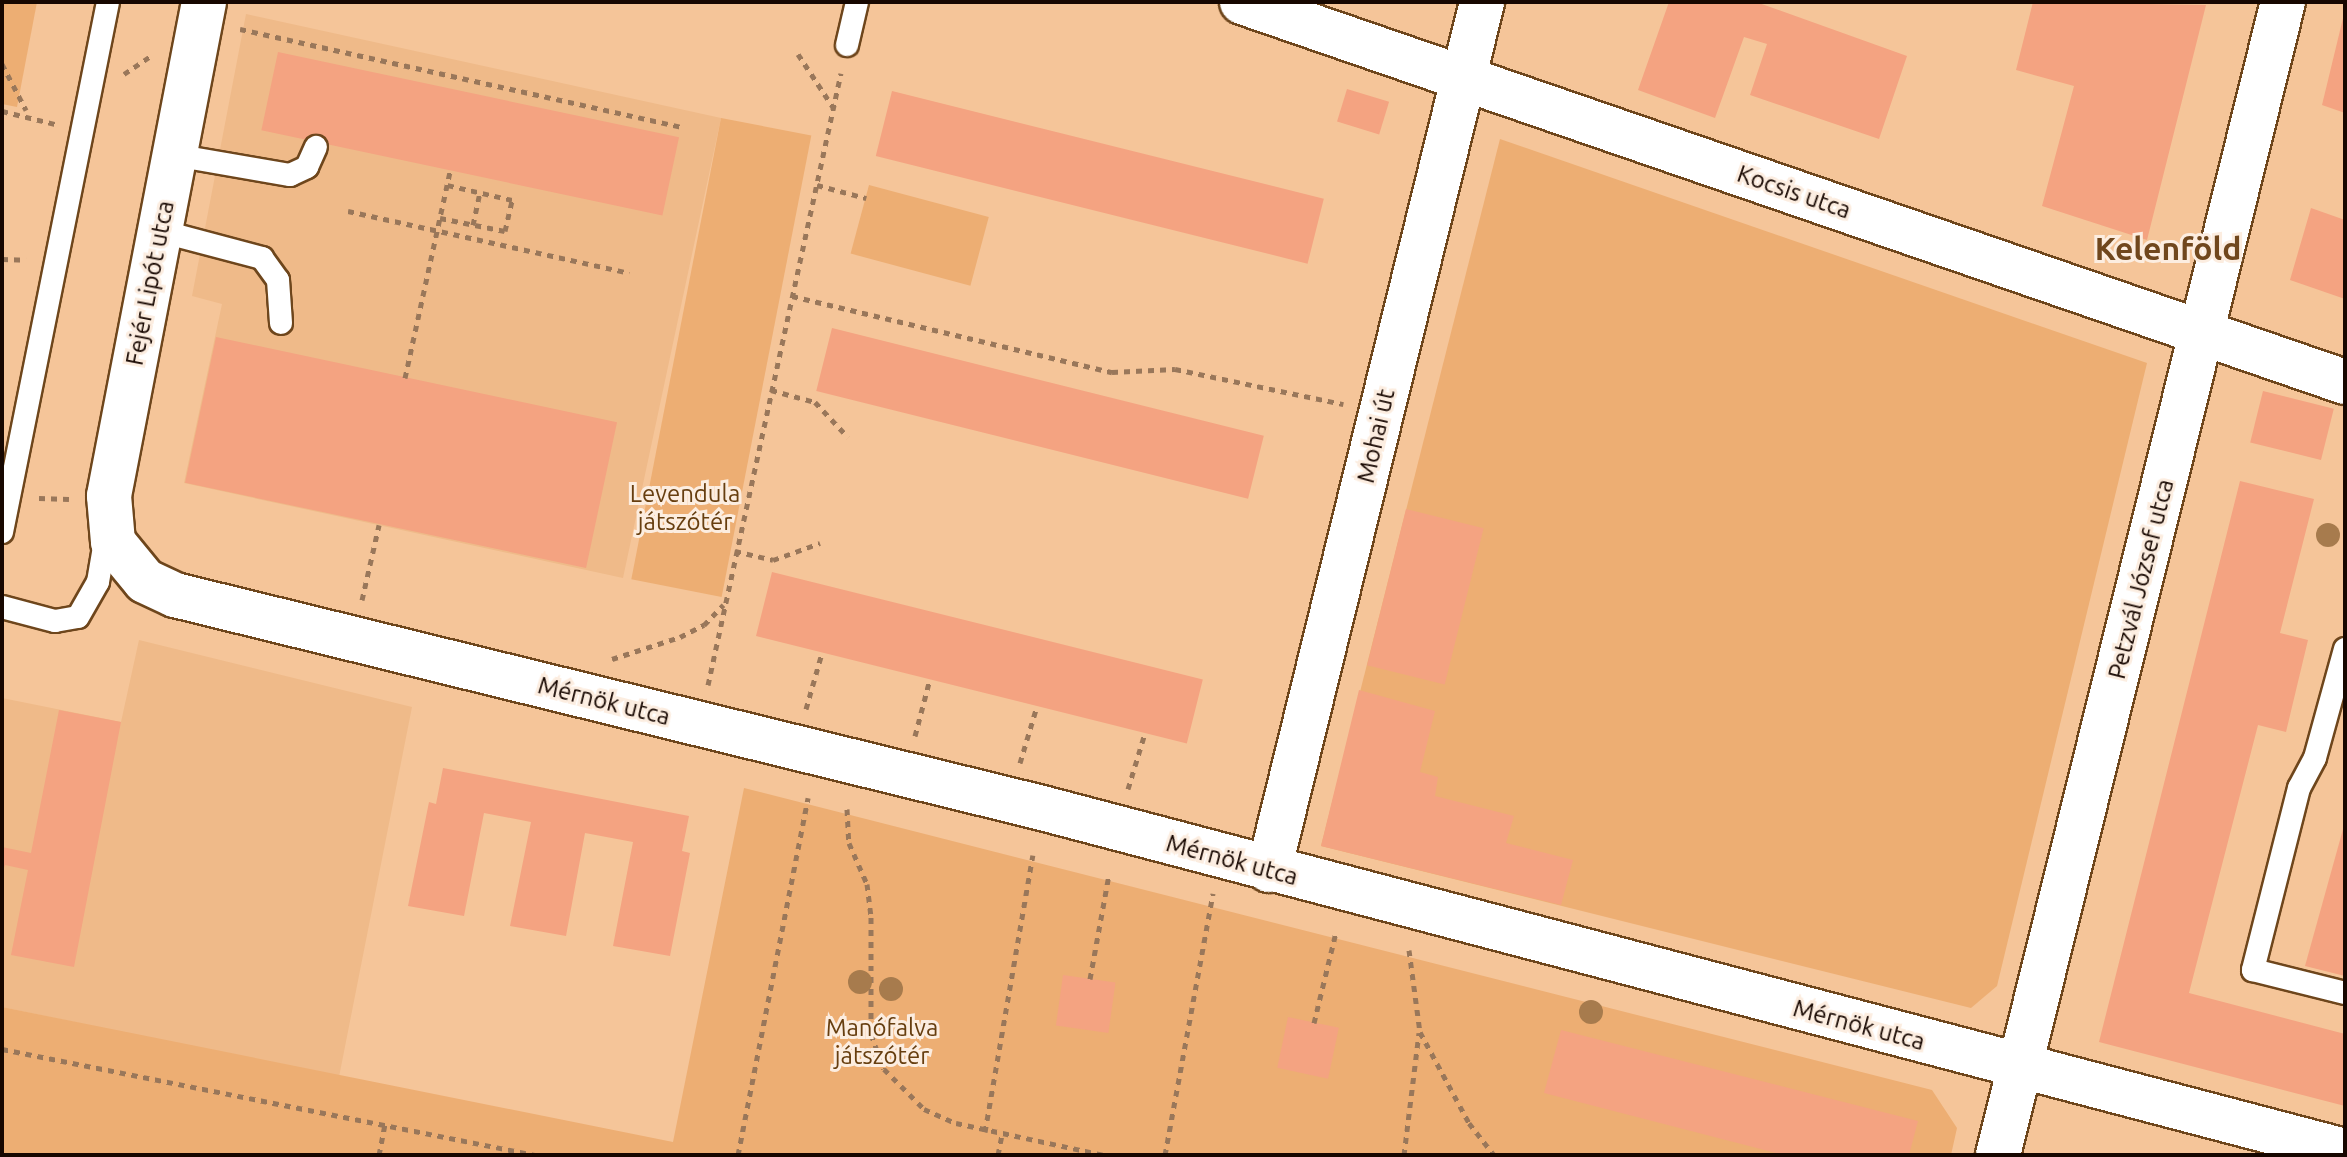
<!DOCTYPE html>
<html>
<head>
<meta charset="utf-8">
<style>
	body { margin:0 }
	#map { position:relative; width:2347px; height:1157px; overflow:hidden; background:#f5c599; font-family:Ubuntu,sans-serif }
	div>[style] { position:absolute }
	.built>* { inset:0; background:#efba89 }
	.green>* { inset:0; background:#edae73; transform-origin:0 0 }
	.building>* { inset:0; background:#f4a381; transform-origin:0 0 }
	.path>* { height:5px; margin-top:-2.5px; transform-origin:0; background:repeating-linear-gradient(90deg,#99775a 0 6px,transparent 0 12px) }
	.roads { filter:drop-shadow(2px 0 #6e461c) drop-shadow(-2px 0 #6e461c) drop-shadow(0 2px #6e461c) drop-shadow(0 -2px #6e461c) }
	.lane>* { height:22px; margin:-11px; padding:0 11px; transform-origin:11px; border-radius:11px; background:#fff }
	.street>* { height:44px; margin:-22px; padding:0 22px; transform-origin:22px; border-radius:22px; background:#fff }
	.trees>* { width:24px; height:24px; margin:-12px; border-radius:50%; background:#a77b4d }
	span { translate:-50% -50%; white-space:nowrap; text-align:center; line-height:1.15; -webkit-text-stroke:6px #fcede0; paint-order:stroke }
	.street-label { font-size:24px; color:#170700 }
	.park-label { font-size:24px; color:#673e0f }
	.district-label { font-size:32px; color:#70471d; font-weight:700 }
	.frame { position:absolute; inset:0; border:4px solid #170700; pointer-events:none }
</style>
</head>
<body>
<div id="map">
	<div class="built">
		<div style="clip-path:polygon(246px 14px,721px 118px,623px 578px,184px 483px,222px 304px,192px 296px)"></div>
		<div style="clip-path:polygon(139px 640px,412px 707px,339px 1077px,2px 1007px,2px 698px,121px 722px)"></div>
	</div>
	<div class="green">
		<div style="clip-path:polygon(2px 2px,37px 2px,17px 107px,2px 104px)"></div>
		<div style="left:721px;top:118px;width:92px;height:470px;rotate:11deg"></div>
		<div style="clip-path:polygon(1500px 139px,2147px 363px,1997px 986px,1971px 1008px,1321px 846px)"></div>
		<div style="left:869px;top:185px;width:124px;height:71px;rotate:15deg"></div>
		<div style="clip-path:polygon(744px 788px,1932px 1090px,1957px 1128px,1951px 1155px,2px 1155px,2px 1007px,673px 1142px)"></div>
	</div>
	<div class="building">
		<div style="clip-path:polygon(1669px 2px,1756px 2px,1907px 56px,1879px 139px,1750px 95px,1767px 44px,1744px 37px,1715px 118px,1638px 90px)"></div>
		<div style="clip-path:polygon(2033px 2px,2206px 5px,2147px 240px,2042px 206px,2074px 86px,2016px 70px)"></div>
		<div style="clip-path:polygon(2344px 14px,2345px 15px,2345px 113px,2322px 105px)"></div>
		<div style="left:278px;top:52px;width:410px;height:80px;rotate:12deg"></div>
		<div style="left:1347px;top:89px;width:44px;height:34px;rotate:17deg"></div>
		<div style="left:892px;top:91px;width:445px;height:67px;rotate:14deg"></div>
		<div style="clip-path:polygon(2311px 208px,2345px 220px,2345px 299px,2290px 280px)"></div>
		<div style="left:832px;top:328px;width:445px;height:65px;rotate:14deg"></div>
		<div style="left:216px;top:337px;width:410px;height:149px;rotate:12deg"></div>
		<div style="left:2263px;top:391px;width:73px;height:53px;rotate:14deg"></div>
		<div style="clip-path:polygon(2240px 481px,2314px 499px,2280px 633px,2308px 640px,2286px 732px,2258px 725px,2189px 993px,2345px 1034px,2345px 1106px,2099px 1042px)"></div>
		<div style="left:1406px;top:509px;width:80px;height:161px;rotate:14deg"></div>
		<div style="left:772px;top:572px;width:444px;height:66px;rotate:14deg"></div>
		<div style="clip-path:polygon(1359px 690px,1435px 711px,1420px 772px,1438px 777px,1435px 796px,1514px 816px,1506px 843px,1573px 860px,1561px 905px,1321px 846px)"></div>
		<div style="clip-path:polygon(59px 710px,121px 722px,74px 967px,11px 955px,28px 870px,5px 865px,2px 873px,2px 847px,31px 853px)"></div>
		<div style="clip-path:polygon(443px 768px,689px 816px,682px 851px,690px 853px,670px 956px,613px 946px,633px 842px,585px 833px,566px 936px,510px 926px,531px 822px,484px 813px,464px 916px,408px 906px,429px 802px,436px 804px)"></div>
		<div style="clip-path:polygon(2345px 822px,2345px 976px,2305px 966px)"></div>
		<div style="left:1063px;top:975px;width:53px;height:51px;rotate:8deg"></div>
		<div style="left:1288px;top:1017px;width:52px;height:52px;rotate:12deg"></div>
		<div style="clip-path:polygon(1561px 1030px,1918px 1121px,1909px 1155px,1784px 1155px,1544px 1093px)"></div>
	</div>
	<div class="path">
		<div style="left:240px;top:29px;width:452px;rotate:12.5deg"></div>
		<div style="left:798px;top:54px;width:64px;rotate:56.6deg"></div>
		<div style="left:2px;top:64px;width:52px;rotate:62.4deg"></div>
		<div style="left:124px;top:74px;width:34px;rotate:-34deg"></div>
		<div style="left:2px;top:111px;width:55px;rotate:13.8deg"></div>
		<div style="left:817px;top:185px;width:51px;rotate:14.9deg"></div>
		<div style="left:348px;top:211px;width:288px;rotate:12.4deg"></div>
		<div style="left:440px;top:218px;width:66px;rotate:11.3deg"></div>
		<div style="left:505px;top:231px;width:32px;rotate:-77deg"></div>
		<div style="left:512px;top:200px;width:67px;rotate:-167deg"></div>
		<div style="left:473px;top:225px;width:33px;rotate:-78deg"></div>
		<div style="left:2px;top:259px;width:24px;rotate:2deg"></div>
		<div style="left:792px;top:296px;width:329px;rotate:13.4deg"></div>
		<div style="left:1112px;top:372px;width:63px;rotate:-2.7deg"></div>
		<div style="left:1175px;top:369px;width:172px;rotate:11.8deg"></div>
		<div style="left:405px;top:378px;width:211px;rotate:-77.7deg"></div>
		<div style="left:771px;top:390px;width:46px;rotate:15.3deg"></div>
		<div style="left:815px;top:402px;width:48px;rotate:46.7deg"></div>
		<div style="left:39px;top:498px;width:30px;rotate:2deg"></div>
		<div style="left:735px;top:551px;width:39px;rotate:13deg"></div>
		<div style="left:773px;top:560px;width:50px;rotate:-19.9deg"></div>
		<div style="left:362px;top:600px;width:77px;rotate:-77.2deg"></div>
		<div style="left:612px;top:659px;width:71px;rotate:-17.9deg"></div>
		<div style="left:680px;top:637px;width:27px;rotate:-27deg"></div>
		<div style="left:704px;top:625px;width:28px;rotate:-46deg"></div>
		<div style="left:708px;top:685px;width:626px;rotate:-77.74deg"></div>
		<div style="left:806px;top:709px;width:58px;rotate:-74.1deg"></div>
		<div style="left:915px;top:736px;width:59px;rotate:-75.3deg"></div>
		<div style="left:1020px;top:763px;width:59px;rotate:-73.4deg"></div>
		<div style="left:1128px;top:789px;width:59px;rotate:-73.1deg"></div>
		<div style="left:847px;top:809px;width:34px;rotate:87deg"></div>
		<div style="left:849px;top:843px;width:45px;rotate:66.3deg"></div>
		<div style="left:867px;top:884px;width:33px;rotate:83deg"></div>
		<div style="left:871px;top:917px;width:117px;rotate:90deg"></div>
		<div style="left:871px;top:1034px;width:37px;rotate:70deg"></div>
		<div style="left:884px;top:1069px;width:57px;rotate:45deg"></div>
		<div style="left:924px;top:1109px;width:35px;rotate:24deg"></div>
		<div style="left:956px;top:1123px;width:151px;rotate:12.2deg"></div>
		<div style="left:1409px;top:950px;width:83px;rotate:82.4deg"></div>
		<div style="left:1420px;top:1032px;width:103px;rotate:61.7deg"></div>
		<div style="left:1469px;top:1123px;width:41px;rotate:52deg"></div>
		<div style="left:1090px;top:979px;width:107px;rotate:-79.7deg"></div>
		<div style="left:1314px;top:1023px;width:94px;rotate:-76.4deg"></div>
		<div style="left:2px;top:1049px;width:543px;rotate:11.25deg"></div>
		<div style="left:985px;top:1132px;width:281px;rotate:-80.2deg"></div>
		<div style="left:379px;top:1155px;width:31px;rotate:-79deg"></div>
		<div style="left:738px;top:1155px;width:364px;rotate:-78.9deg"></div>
		<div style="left:998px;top:1155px;width:20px;rotate:-79deg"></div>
		<div style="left:1165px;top:1155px;width:266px;rotate:-79.6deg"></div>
		<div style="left:1404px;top:1155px;width:123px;rotate:-83deg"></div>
	</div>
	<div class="roads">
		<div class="lane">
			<div style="left:847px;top:45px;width:44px;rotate:-76.9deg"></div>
			<div style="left:174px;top:155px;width:118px;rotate:9.8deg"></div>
			<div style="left:290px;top:175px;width:19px;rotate:-25deg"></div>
			<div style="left:307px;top:167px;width:22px;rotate:-66deg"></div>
			<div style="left:160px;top:231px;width:106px;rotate:14.8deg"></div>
			<div style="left:262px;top:258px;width:27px;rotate:54deg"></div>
			<div style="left:278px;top:280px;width:43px;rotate:86deg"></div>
			<div style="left:2px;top:532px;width:540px;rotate:-78.69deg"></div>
			<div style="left:2px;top:607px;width:55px;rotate:14.8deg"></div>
			<div style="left:55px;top:621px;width:23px;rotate:-10deg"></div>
			<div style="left:78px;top:617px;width:40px;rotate:-60.3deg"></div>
			<div style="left:98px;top:582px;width:48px;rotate:-80.3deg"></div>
			<div style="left:2345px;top:649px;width:113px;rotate:105.4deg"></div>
			<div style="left:2315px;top:758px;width:34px;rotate:118deg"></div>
			<div style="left:2299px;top:788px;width:188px;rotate:104.2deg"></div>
			<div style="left:2253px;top:970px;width:95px;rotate:14deg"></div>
		</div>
		<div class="street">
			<div style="left:204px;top:2px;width:503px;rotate:100.89deg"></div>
			<div style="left:109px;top:496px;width:46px;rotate:85deg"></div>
			<div style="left:113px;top:542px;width:50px;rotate:50.6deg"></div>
			<div style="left:145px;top:581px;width:33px;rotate:25deg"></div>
			<div style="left:175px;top:595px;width:893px;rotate:13.8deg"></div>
			<div style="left:1042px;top:808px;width:1347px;rotate:14.75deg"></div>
			<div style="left:1242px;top:2px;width:1167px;rotate:19.01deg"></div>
			<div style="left:1269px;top:870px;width:894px;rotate:-76.21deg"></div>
			<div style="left:1998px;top:1155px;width:1188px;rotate:-76.12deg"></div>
		</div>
	</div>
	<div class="trees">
		<div style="left:2328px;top:535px"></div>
		<div style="left:860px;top:982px"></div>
		<div style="left:891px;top:989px"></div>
		<div style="left:1591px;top:1012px"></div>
	</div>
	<div class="street-label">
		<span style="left:1794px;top:192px;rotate:19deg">Kocsis utca</span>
		<span style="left:150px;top:283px;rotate:-79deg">Fejér Lipót utca</span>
		<span style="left:1376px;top:436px;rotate:-77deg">Mohai út</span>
		<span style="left:2141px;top:579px;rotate:-76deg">Petzvál József utca</span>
		<span style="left:604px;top:701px;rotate:14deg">Mérnök utca</span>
		<span style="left:1232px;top:860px;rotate:15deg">Mérnök utca</span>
		<span style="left:1859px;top:1025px;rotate:15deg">Mérnök utca</span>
	</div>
	<div class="park-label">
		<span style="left:685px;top:508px">Levendula<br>játszótér</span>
		<span style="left:882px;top:1042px">Manófalva<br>játszótér</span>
	</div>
	<div class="district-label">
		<span style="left:2168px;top:248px">Kelenföld</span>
	</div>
	<div class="frame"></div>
</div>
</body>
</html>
